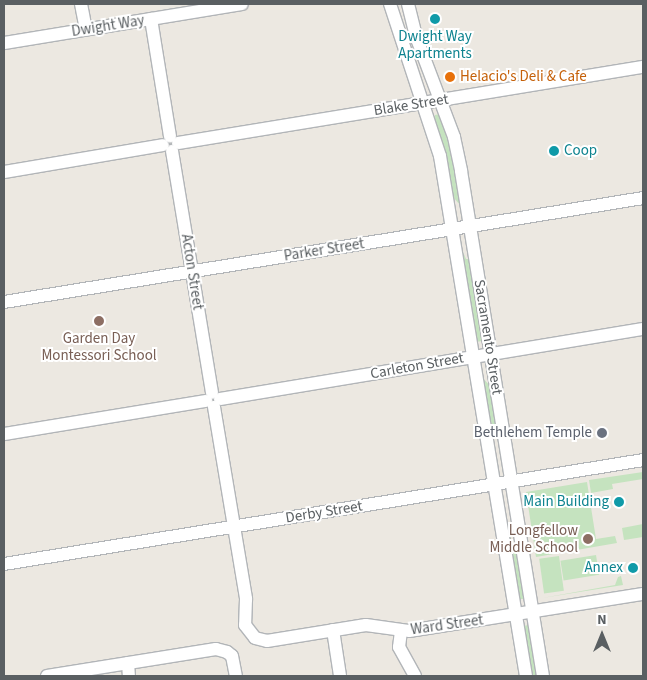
<!DOCTYPE html>
<html>
<head>
<meta charset="utf-8">
<style>
	body { margin:0 }
	#map { position:relative; width:647px; height:680px; overflow:hidden; background:#ece8e1; font-family:"Source Sans 3",sans-serif }
	div>[style] { position:absolute }
	.green>* { inset:0; background:#c5e3bf; transform-origin:0 0 }
	.roads { filter:drop-shadow(1px 0 #b2b5b8) drop-shadow(-1px 0 #b2b5b8) drop-shadow(0 1px #b2b5b8) drop-shadow(0 -1px #b2b5b8) }
	.minor>* { height:12px; margin:-6px; padding:0 6px; transform-origin:6px; border-radius:6px; background:#fff }
	.dots>* { width:14px; height:14px; translate:-50% -50%; box-sizing:border-box; border:2px solid #fff; border-radius:50% }
	span { translate:-50% -50%; white-space:nowrap; text-align:center; line-height:1.15; -webkit-text-stroke:4px #fff; paint-order:stroke }
	.street-label { font-size:15px; color:#5a5f62 }
	.culture-label { font-size:15px; color:#0d838f }
	.left { translate:0 -50%; text-align:left }
	.right { translate:-100% -50%; text-align:right }
	.food-label { font-size:15px; color:#c56008 }
	.education-label { font-size:15px; color:#785e54 }
	.worship-label { font-size:15px; color:#5b616d }
	.frame { position:absolute; inset:0; border:5px solid #5a5f62; pointer-events:none }
	.north { position:absolute; left:577px; top:610px; width:50px; height:50px; -webkit-text-stroke:4px #fff; paint-order:stroke; rotate:0deg; font-size:14px; font-weight:700; line-height:20px; text-align:center; color:#5a5f62 }
	.north::after { content:''; display:block; margin:auto; width:18px; height:22px; background:#5a5f62; clip-path:polygon(50% 0,100% 100%,50% 72%,0 100%) }
</style>
</head>
<body>
<div id="map">
	<div class="green">
		<div style="clip-path:polygon(440px 114px,452px 157px,461px 206px,452px 196px,435px 120px,435px 115px)"></div>
		<div style="clip-path:polygon(463px 252px,466px 259px,470px 259px,482px 341px,476px 342px)"></div>
		<div style="clip-path:polygon(481px 376px,491px 387px,497px 427px,494px 429px,488px 414px)"></div>
		<div style="clip-path:polygon(643px 472px,643px 479px,612px 484px,613px 489px,591px 493px,589px 480px)"></div>
		<div style="clip-path:polygon(587px 482px,596px 539px,615px 536px,617px 543px,536px 557px,526px 492px)"></div>
		<div style="clip-path:polygon(643px 524px,643px 537px,624px 540px,622px 528px)"></div>
		<div style="clip-path:polygon(507px 536px,510px 536px,518px 556px,524px 599px,518px 599px)"></div>
		<div style="left:596px;top:555px;width:20px;height:36px;rotate:81deg"></div>
		<div style="left:559px;top:556px;width:35px;height:20px;rotate:82deg"></div>
		<div style="clip-path:polygon(621px 576px,623px 585px,542px 598px,615px 585px,618px 577px)"></div>
		<div style="clip-path:polygon(529px 625px,538px 676px,530px 676px,523px 626px)"></div>
	</div>
	<div class="roads">
		<div class="minor">
			<div style="left:81px;top:4px;width:25px;rotate:79deg"></div>
			<div style="left:390px;top:4px;width:160px;rotate:71.8deg"></div>
			<div style="left:440px;top:156px;width:527px;rotate:80.61deg"></div>
			<div style="left:408px;top:4px;width:36px;rotate:76deg"></div>
			<div style="left:417px;top:39px;width:105px;rotate:69.3deg"></div>
			<div style="left:454px;top:137px;width:35px;rotate:78deg"></div>
			<div style="left:461px;top:171px;width:512px;rotate:80.78deg"></div>
			<div style="left:151px;top:19px;width:119px;rotate:80.8deg"></div>
			<div style="left:4px;top:43px;width:241px;rotate:-9.3deg"></div>
			<div style="left:178px;top:143px;width:471px;rotate:-9.3deg"></div>
			<div style="left:172px;top:151px;width:245px;rotate:80.6deg"></div>
			<div style="left:4px;top:172px;width:161px;rotate:-9.6deg"></div>
			<div style="left:4px;top:302px;width:647px;rotate:-9.24deg"></div>
			<div style="left:220px;top:399px;width:429px;rotate:-9.4deg"></div>
			<div style="left:214px;top:407px;width:195px;rotate:80.5deg"></div>
			<div style="left:246px;top:599px;width:26px;rotate:92deg"></div>
			<div style="left:245px;top:625px;width:16px;rotate:52deg"></div>
			<div style="left:255px;top:638px;width:12px;rotate:14deg"></div>
			<div style="left:267px;top:641px;width:100px;rotate:-9.2deg"></div>
			<div style="left:366px;top:625px;width:43px;rotate:7.9deg"></div>
			<div style="left:409px;top:631px;width:237px;rotate:-9deg"></div>
			<div style="left:4px;top:434px;width:205px;rotate:-9.3deg"></div>
			<div style="left:4px;top:564px;width:647px;rotate:-9.24deg"></div>
			<div style="left:333px;top:630px;width:47px;rotate:81.3deg"></div>
			<div style="left:401px;top:631px;width:16px;rotate:97deg"></div>
			<div style="left:399px;top:647px;width:33px;rotate:61deg"></div>
			<div style="left:128px;top:663px;width:13px;rotate:86deg"></div>
			<div style="left:47px;top:676px;width:171px;rotate:-9.1deg"></div>
			<div style="left:216px;top:649px;width:11px;rotate:15deg"></div>
			<div style="left:227px;top:652px;width:6px;rotate:39deg"></div>
			<div style="left:232px;top:656px;width:20px;rotate:79deg"></div>
		</div>
	</div>
	<div class="dots">
		<div style="left:435px;top:19px;background:#0f9aa8"></div>
		<div style="left:450px;top:77px;background:#e8710a"></div>
		<div style="left:554px;top:151px;background:#0f9aa8"></div>
		<div style="left:99px;top:321px;background:#8d6e63"></div>
		<div style="left:602px;top:433px;background:#6b7280"></div>
		<div style="left:619px;top:502px;background:#0f9aa8"></div>
		<div style="left:588px;top:539px;background:#8d6e63"></div>
		<div style="left:633px;top:568px;background:#0f9aa8"></div>
	</div>
	<div class="street-label">
		<span style="left:108px;top:26px;rotate:-9deg">Dwight Way</span>
		<span style="left:411px;top:105px;rotate:-9deg">Blake Street</span>
		<span style="left:324px;top:250px;rotate:-9deg">Parker Street</span>
		<span style="left:192px;top:272px;rotate:81deg">Acton Street</span>
		<span style="left:488px;top:337px;rotate:81deg">Sacramento Street</span>
		<span style="left:417px;top:366px;rotate:-10deg">Carleton Street</span>
		<span style="left:324px;top:512px;rotate:-9deg">Derby Street</span>
		<span style="left:447px;top:625px;rotate:-8deg">Ward Street</span>
	</div>
	<div class="culture-label">
		<span style="left:435px;top:45px">Dwight Way<br>Apartments</span>
		<span class="left" style="left:564px;top:151px">Coop</span>
		<span class="right" style="left:609px;top:502px">Main Building</span>
		<span class="right" style="left:623px;top:568px">Annex</span>
	</div>
	<div class="food-label">
		<span class="left" style="left:460px;top:77px">Helacio's Deli &amp; Cafe</span>
	</div>
	<div class="education-label">
		<span style="left:99px;top:347px">Garden Day<br>Montessori School</span>
		<span class="right" style="left:578px;top:539px">Longfellow<br>Middle School</span>
	</div>
	<div class="worship-label">
		<span class="right" style="left:592px;top:433px">Bethlehem Temple</span>
	</div>
	<div class="frame"></div>
	<div class="north">N</div>
</div>
</body>
</html>
